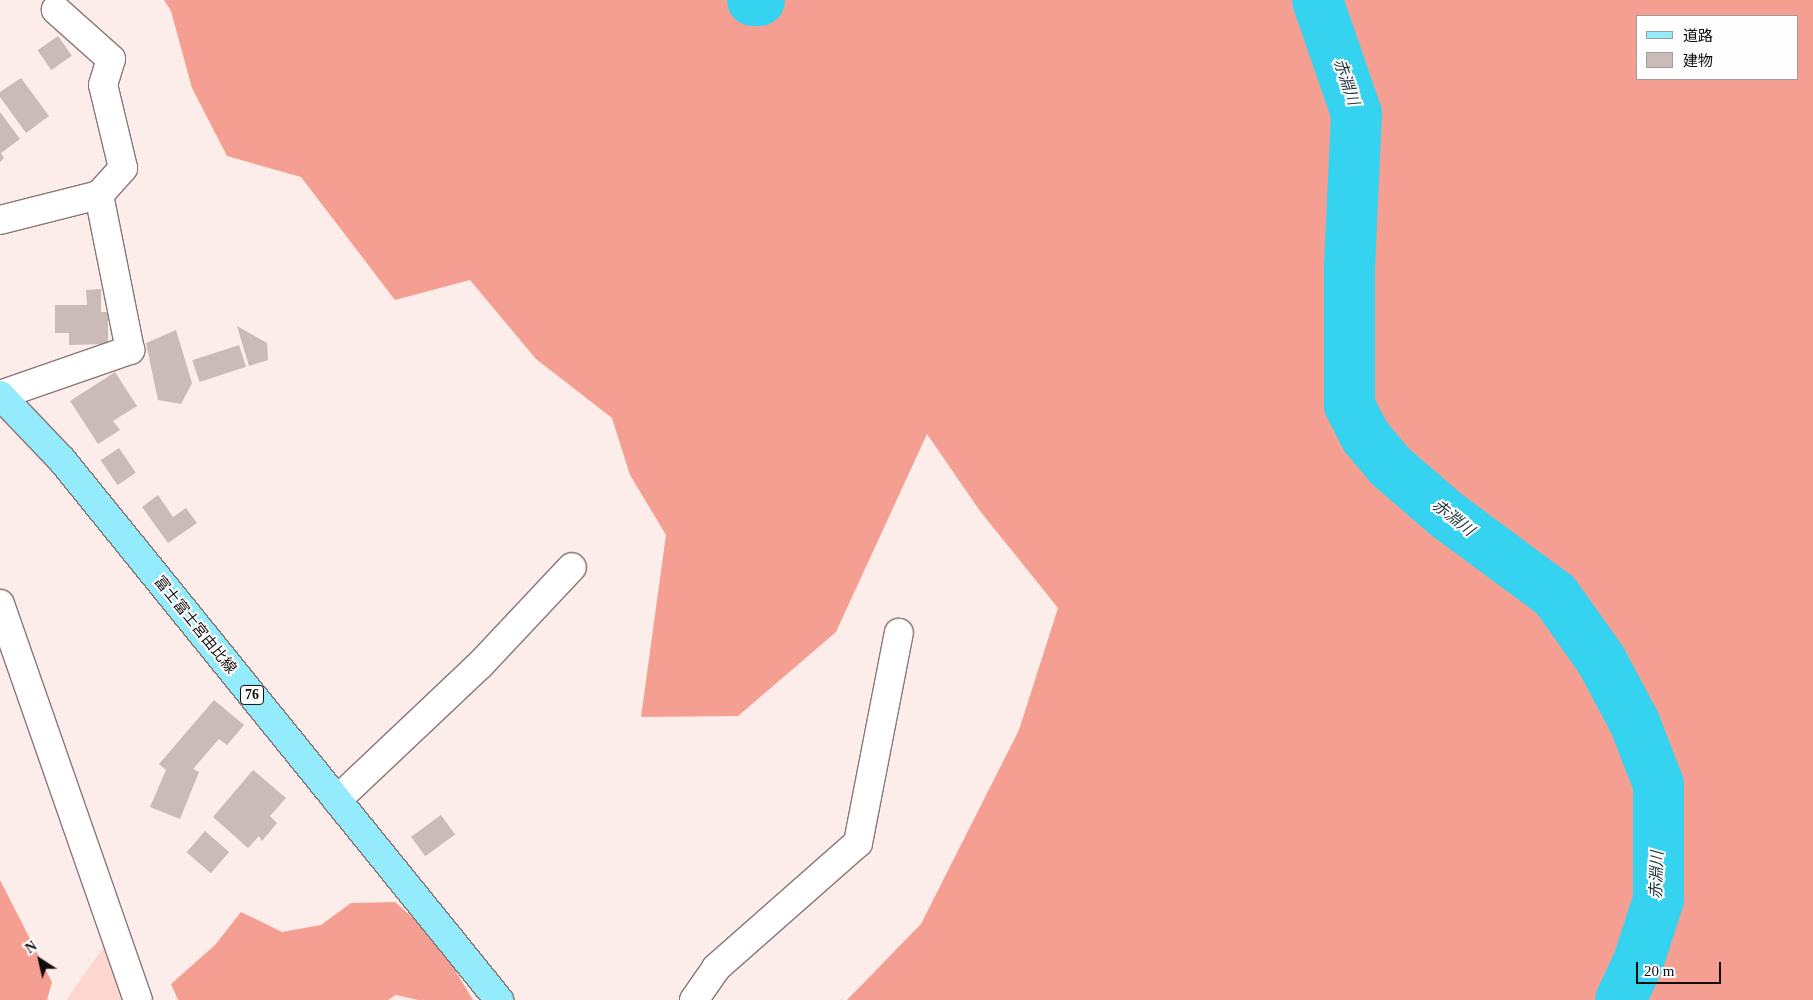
<!DOCTYPE html>
<html>
<head>
<meta charset="utf-8">
<style>
	body { margin:0 }
	#map { position:relative; width:1813px; height:1000px; overflow:hidden; background:#fcecea; font-family:"Times New Roman","Noto Sans JP",serif }
	div>[style] { position:absolute }
	.green>* { inset:0; background:#fdd6cf }
	.forest>* { inset:0; background:#f49f91 }
	.river>* { height:51px; margin:-25.5px; padding:0 25.5px; transform-origin:25.5px; border-radius:25.5px; background:#35d3f0 }
	.building>* { inset:0; background:#cabbb8; transform-origin:0 0 }
	.roads { filter:drop-shadow(1px 0 #877977) drop-shadow(-1px 0 #877977) drop-shadow(0 1px #877977) drop-shadow(0 -1px #877977) }
	.minor>* { height:28px; margin:-14px; padding:0 14px; transform-origin:14px; border-radius:14px; background:#fff }
	.major>* { height:28px; margin:-14px; padding:0 14px; transform-origin:14px; border-radius:14px; background:#93ebfc }
	span { translate:-50% -50%; white-space:nowrap; text-align:center; line-height:1.15; -webkit-text-stroke:4px #fefefe; paint-order:stroke }
	.shield-label span { padding:1px 4px; background:#fefefe; border:1px solid; border-radius:4px; -webkit-text-stroke-width:0 }
	.shield-label { font-size:14px; color:#120d0c; font-weight:700 }
	.street-label { font-size:15px; color:#120d0c }
	.water-label { font-size:16px; color:#1d353b; font-style:italic }
	.legend { position:absolute; left:1636px; top:15px; width:162px; height:65px; box-sizing:border-box; background:#fefefe; border:1px solid #a09e9d; margin:0; padding:6px 9px; list-style:none; font-size:15px; color:#120d0c }
	.legend li { display:flex; align-items:center; gap:10px; height:25px }
	.legend b { width:25px; border:1px solid #a09e9d }
	.north { position:absolute; left:15px; top:935px; width:50px; height:50px; -webkit-text-stroke:4px #fefefe; paint-order:stroke; rotate:325deg; font-size:14px; font-weight:700; line-height:20px; text-align:center; color:#120d0c }
	.north::after { content:''; display:block; margin:auto; width:18px; height:22px; background:#120d0c; clip-path:polygon(50% 0,100% 100%,50% 72%,0 100%) }
	.scale { position:absolute; left:1636px; top:962px; width:85px; height:22px; box-sizing:border-box; border:2px solid #120d0c; border-top:0; padding-left:6px; font-size:15px; line-height:18px; white-space:nowrap; color:#120d0c; -webkit-text-stroke:4px #fefefe; paint-order:stroke }
</style>
</head>
<body>
<div id="map">
	<div class="green">
		<div style="clip-path:polygon(108px 941px,122px 1000px,66px 1000px)"></div>
	</div>
	<div class="forest">
		<div style="clip-path:polygon(evenodd,164px 0,1813px 0,1813px 1000px,847px 1000px,921px 924px,1019px 730px,1058px 608px,980px 511px,927px 434px,836px 632px,738px 716px,641px 717px,666px 535px,630px 475px,612px 418px,536px 359px,470px 280px,395px 300px,301px 177px,227px 156px,192px 88px,171px 11px,164px 0,1797px 16px,1797px 79px,1637px 79px,1637px 16px,1797px 16px)"></div>
		<div style="clip-path:polygon(0 880px,52px 982px,47px 1000px,0 1000px)"></div>
		<div style="clip-path:polygon(395px 902px,435px 937px,473px 1000px,418px 1000px,396px 995px,388px 1000px,178px 1000px,171px 984px,215px 945px,241px 912px,282px 932px,321px 925px,351px 903px)"></div>
	</div>
	<div class="river">
		<div style="left:752px;top:0;width:7px"></div>
		<div style="left:1317px;top:0;width:120px;rotate:71deg"></div>
		<div style="left:1356px;top:113px;width:153px;rotate:92.6deg"></div>
		<div style="left:1349px;top:266px;width:139px;rotate:90deg"></div>
		<div style="left:1349px;top:405px;width:35px;rotate:63deg"></div>
		<div style="left:1365px;top:436px;width:38px;rotate:50deg"></div>
		<div style="left:1389px;top:465px;width:77px;rotate:40.8deg"></div>
		<div style="left:1447px;top:515px;width:134px;rotate:36.5deg"></div>
		<div style="left:1555px;top:595px;width:80px;rotate:54.7deg"></div>
		<div style="left:1601px;top:660px;width:70px;rotate:62deg"></div>
		<div style="left:1634px;top:722px;width:66px;rotate:68.8deg"></div>
		<div style="left:1658px;top:784px;width:115px;rotate:90deg"></div>
		<div style="left:1658px;top:899px;width:65px;rotate:107.9deg"></div>
		<div style="left:1638px;top:961px;width:43px;rotate:114.8deg"></div>
	</div>
	<div class="building">
		<div style="left:58px;top:36px;width:24px;height:25px;rotate:55deg"></div>
		<div style="clip-path:polygon(21px 78px,49px 116px,26px 133px,0 97px,0 92px)"></div>
		<div style="clip-path:polygon(0 112px,20px 139px,1px 153px,4px 158px,0 162px)"></div>
		<div style="clip-path:polygon(101px 289px,101px 312px,108px 312px,108px 344px,69px 345px,69px 333px,55px 333px,55px 305px,87px 305px,86px 290px)"></div>
		<div style="clip-path:polygon(237px 326px,267px 343px,268px 360px,249px 366px)"></div>
		<div style="clip-path:polygon(176px 330px,192px 383px,181px 404px,158px 400px,146px 343px)"></div>
		<div style="left:239px;top:345px;width:23px;height:49px;rotate:72deg"></div>
		<div style="clip-path:polygon(115px 372px,137px 406px,113px 421px,120px 430px,98px 444px,70px 401px)"></div>
		<div style="left:119px;top:448px;width:30px;height:22px;rotate:56deg"></div>
		<div style="clip-path:polygon(158px 495px,173px 517px,186px 508px,197px 523px,168px 543px,142px 507px)"></div>
		<div style="clip-path:polygon(214px 700px,244px 725px,227px 745px,219px 739px,193px 769px,199px 772px,180px 819px,150px 807px,166px 770px,159px 764px)"></div>
		<div style="clip-path:polygon(253px 770px,286px 798px,270px 816px,277px 823px,262px 841px,259px 836px,248px 848px,213px 817px)"></div>
		<div style="left:441px;top:815px;width:24px;height:37px;rotate:54deg"></div>
		<div style="left:205px;top:831px;width:32px;height:28px;rotate:41deg"></div>
	</div>
	<div class="roads">
		<div class="minor">
			<div style="left:0;top:220px;width:102px;rotate:-14.2deg"></div>
			<div style="left:99px;top:195px;width:36px;rotate:-48deg"></div>
			<div style="left:123px;top:168px;width:85px;rotate:-103.5deg"></div>
			<div style="left:103px;top:85px;width:27px;rotate:-73deg"></div>
			<div style="left:111px;top:59px;width:74px;rotate:-138.3deg"></div>
			<div style="left:0;top:395px;width:138px;rotate:-19.1deg"></div>
			<div style="left:130px;top:350px;width:158px;rotate:-101.3deg"></div>
			<div style="left:0;top:604px;width:419px;rotate:70.8deg"></div>
			<div style="left:337px;top:800px;width:197px;rotate:-43.4deg"></div>
			<div style="left:480px;top:665px;width:134px;rotate:-46.8deg"></div>
			<div style="left:694px;top:1000px;width:39px;rotate:-55deg"></div>
			<div style="left:716px;top:968px;width:189px;rotate:-41.4deg"></div>
			<div style="left:858px;top:843px;width:214px;rotate:-79deg"></div>
		</div>
		<div class="major">
			<div style="left:0;top:395px;width:90px;rotate:46.4deg"></div>
			<div style="left:62px;top:460px;width:695px;rotate:51.02deg"></div>
		</div>
	</div>
	<div class="shield-label">
		<span style="left:252px;top:695px">76</span>
	</div>
	<div class="street-label">
		<span style="left:195px;top:625px;rotate:51deg">富士富士宮由比線</span>
	</div>
	<div class="water-label">
		<span style="left:1346px;top:82px;rotate:71deg">赤淵川</span>
		<span style="left:1453px;top:518px;rotate:38deg">赤淵川</span>
		<span style="left:1657px;top:875px;rotate:-88deg">赤淵川</span>
	</div>
	<ul class="legend">
	<li><b style="height:6px;background:#93ebfc"></b>道路</li>
	<li><b style="height:14px;background:#cabbb8"></b>建物</li>
	</ul>
	<div class="north">N</div>
	<div class="scale">20 m</div>
</div>
</body>
</html>
